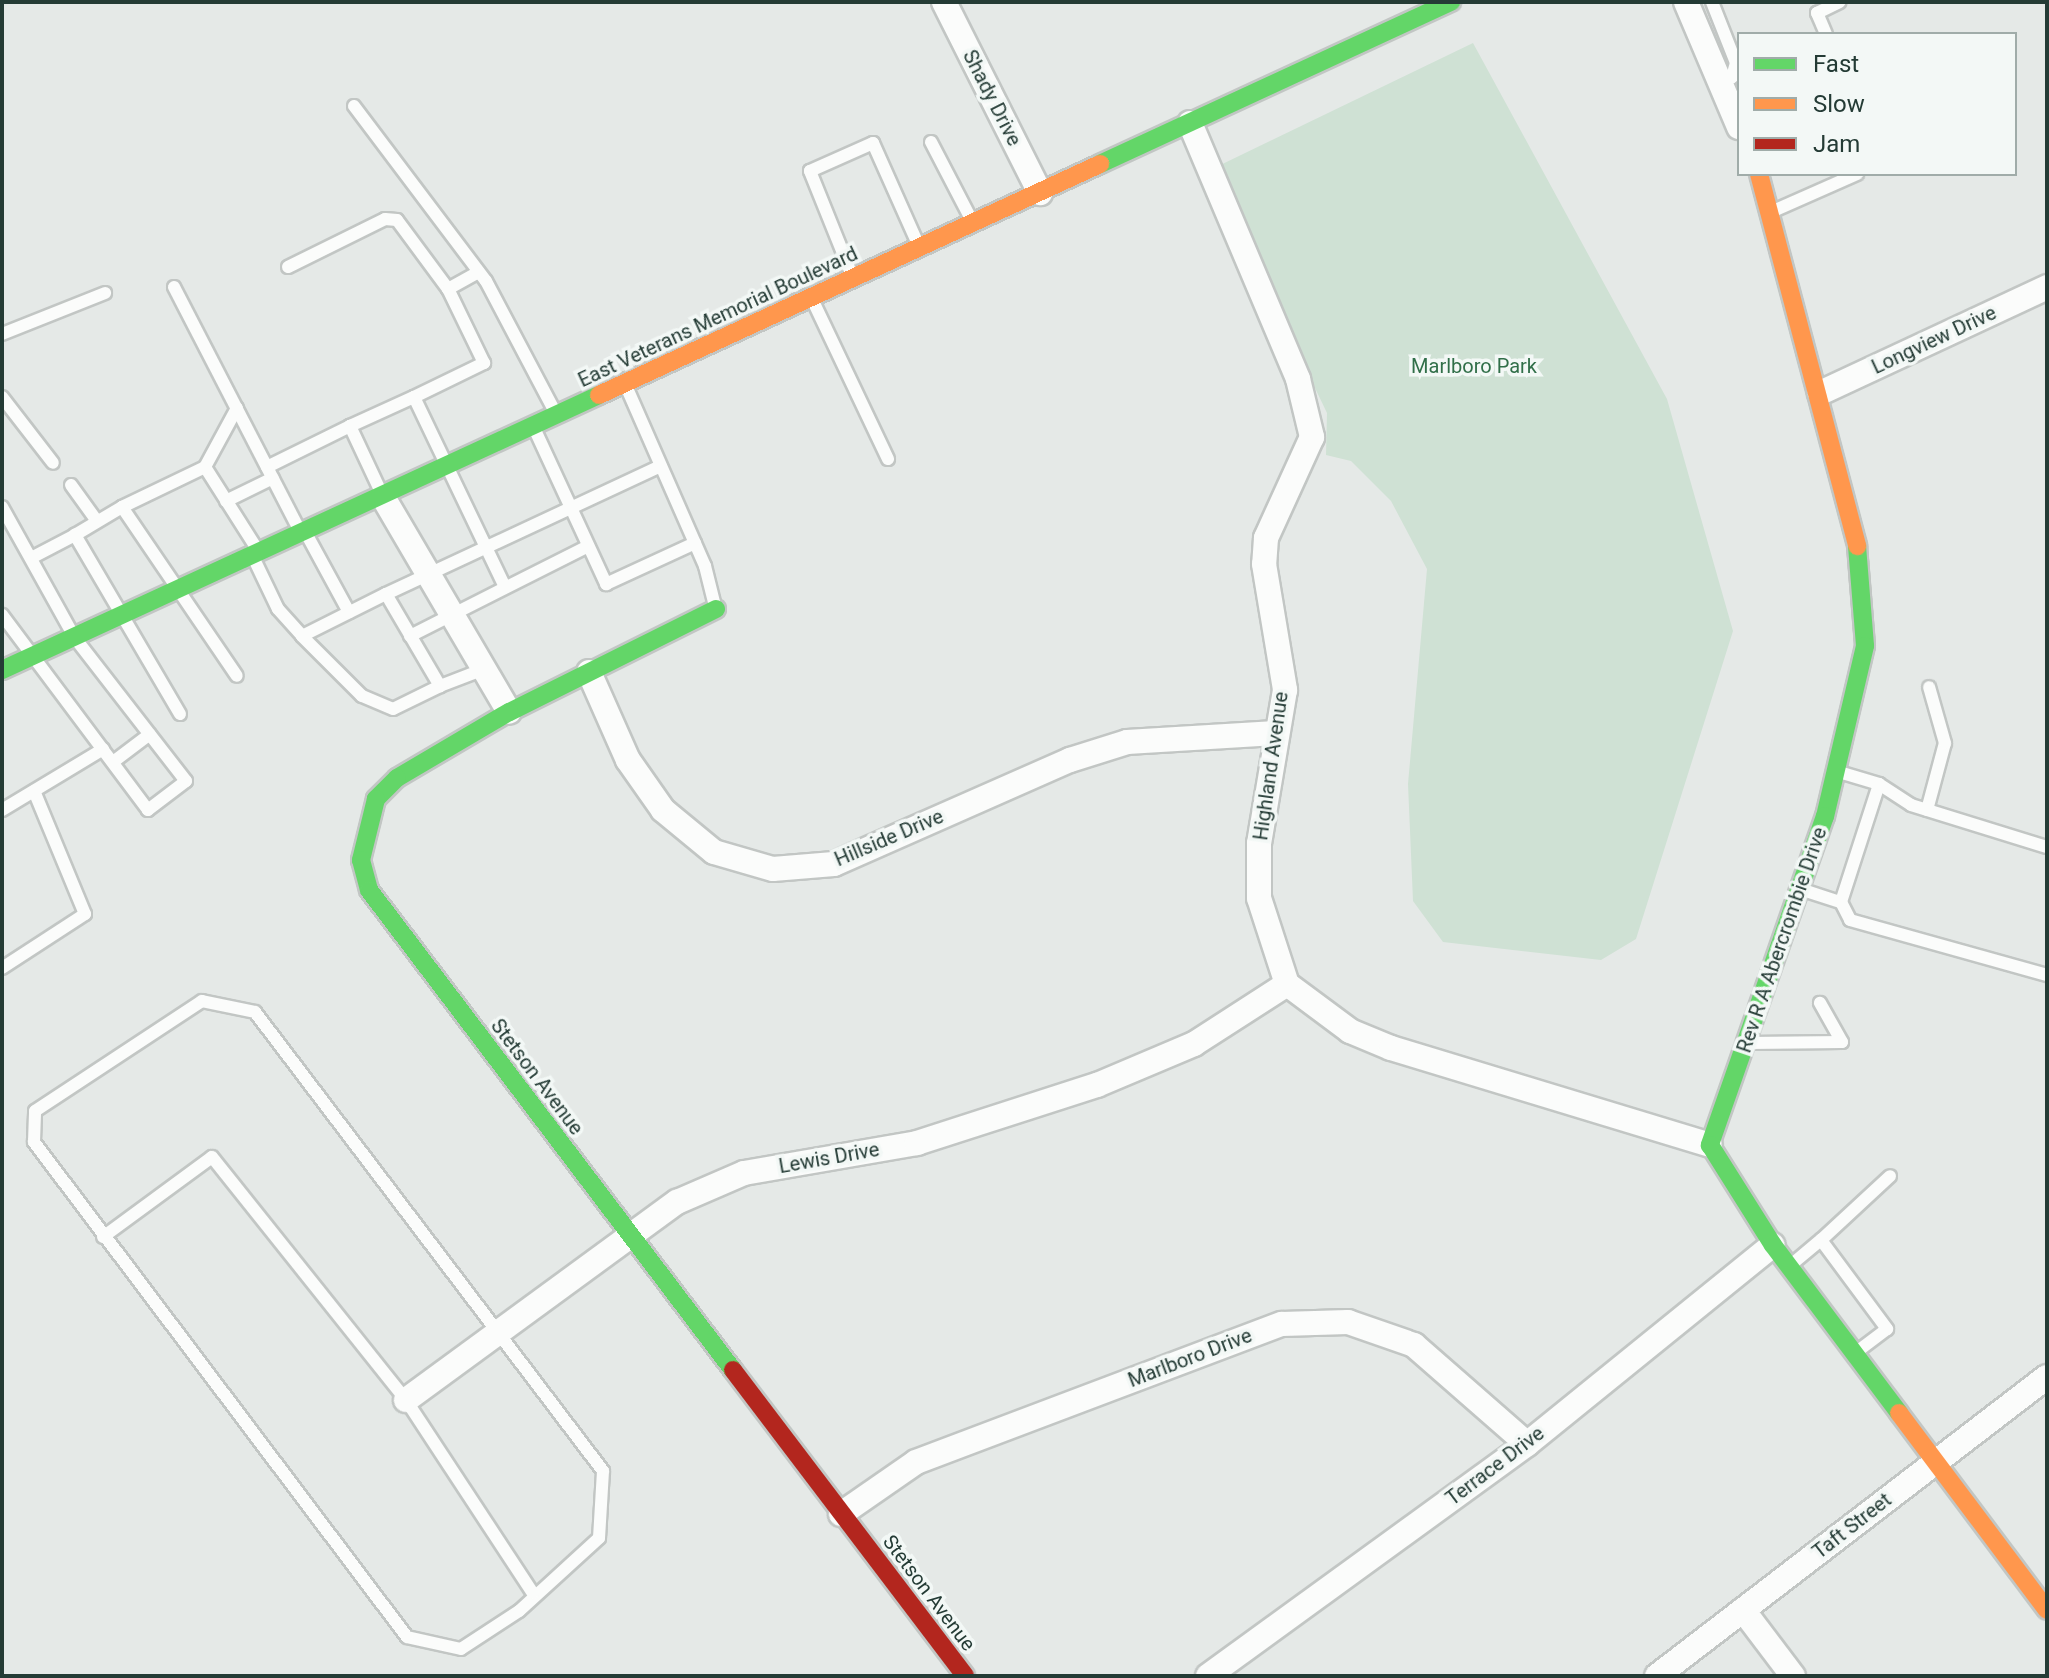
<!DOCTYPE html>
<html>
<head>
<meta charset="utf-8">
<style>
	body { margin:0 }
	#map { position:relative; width:2049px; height:1678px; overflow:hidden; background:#e5e9e7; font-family:Roboto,sans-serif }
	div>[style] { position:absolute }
	.green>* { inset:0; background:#cfe1d4 }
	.roads { filter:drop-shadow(2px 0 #c2c6c4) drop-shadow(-2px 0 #c2c6c4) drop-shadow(0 2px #c2c6c4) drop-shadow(0 -2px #c2c6c4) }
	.lane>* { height:12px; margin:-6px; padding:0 6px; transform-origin:6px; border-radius:6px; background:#fbfcfb }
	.street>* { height:24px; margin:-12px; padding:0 12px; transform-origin:12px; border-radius:12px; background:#fbfcfb }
	.fast>* { height:18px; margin:-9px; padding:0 9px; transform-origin:9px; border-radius:9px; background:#63d668 }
	.slow>* { height:18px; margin:-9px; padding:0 9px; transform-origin:9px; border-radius:9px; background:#ff974d }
	.jam>* { height:18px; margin:-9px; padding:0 9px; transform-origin:9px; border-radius:9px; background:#b3261e }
	span { translate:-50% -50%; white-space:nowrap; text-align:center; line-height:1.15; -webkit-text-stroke:7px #f3f8f6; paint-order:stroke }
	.street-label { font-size:20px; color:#243b35 }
	.park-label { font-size:20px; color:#316f49 }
	.frame { position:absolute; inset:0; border:4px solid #243b35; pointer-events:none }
	.legend { position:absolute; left:1737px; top:32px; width:280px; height:144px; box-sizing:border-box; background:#f3f8f6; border:2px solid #a0aca9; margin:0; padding:10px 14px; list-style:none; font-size:24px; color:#243b35 }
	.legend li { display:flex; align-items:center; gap:16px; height:40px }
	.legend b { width:40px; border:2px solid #a0aca9 }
</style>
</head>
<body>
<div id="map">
	<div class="green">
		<div style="clip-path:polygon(1473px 43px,1667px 399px,1733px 631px,1636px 939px,1601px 960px,1443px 942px,1413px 901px,1408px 784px,1427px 569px,1391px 501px,1351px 461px,1326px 455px,1327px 413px,1210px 170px)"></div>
	</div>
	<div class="roads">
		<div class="lane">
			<div style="left:1712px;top:2px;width:66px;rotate:68.5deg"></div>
			<div style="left:1736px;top:63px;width:15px;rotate:106deg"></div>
			<div style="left:1732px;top:77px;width:13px;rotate:151deg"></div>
			<div style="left:1826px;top:34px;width:23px;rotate:-113deg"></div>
			<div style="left:1817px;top:13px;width:25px;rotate:-26deg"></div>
			<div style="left:354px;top:106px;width:219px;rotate:53deg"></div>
			<div style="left:486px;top:281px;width:146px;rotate:62.2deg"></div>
			<div style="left:931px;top:142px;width:85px;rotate:62.5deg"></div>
			<div style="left:1773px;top:211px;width:92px;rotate:-23.8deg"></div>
			<div style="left:288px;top:267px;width:108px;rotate:-26.3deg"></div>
			<div style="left:385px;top:219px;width:12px;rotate:5deg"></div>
			<div style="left:397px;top:220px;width:86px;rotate:53.5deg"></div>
			<div style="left:851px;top:273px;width:110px;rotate:-111.9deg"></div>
			<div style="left:810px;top:171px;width:69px;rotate:-24deg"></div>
			<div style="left:873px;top:143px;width:108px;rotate:66deg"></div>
			<div style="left:174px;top:287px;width:270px;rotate:62.7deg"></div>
			<div style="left:813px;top:301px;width:175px;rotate:64.6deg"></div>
			<div style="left:2px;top:334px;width:111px;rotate:-21.7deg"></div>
			<div style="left:626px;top:386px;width:197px;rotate:66.3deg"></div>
			<div style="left:705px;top:566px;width:41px;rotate:76deg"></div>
			<div style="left:2px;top:397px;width:83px;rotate:52.3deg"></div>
			<div style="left:414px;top:397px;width:78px;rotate:-25.9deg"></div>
			<div style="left:484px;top:363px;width:82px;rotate:-115.9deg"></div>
			<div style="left:448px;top:289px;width:35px;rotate:-29deg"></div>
			<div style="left:535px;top:430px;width:170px;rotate:65.2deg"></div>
			<div style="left:606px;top:584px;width:98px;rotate:-24.7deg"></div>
			<div style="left:205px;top:467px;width:67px;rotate:-61.5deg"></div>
			<div style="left:267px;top:467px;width:93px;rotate:-26.3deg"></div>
			<div style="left:71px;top:485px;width:44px;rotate:54.2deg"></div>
			<div style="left:380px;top:490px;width:71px;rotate:-115.1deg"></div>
			<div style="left:350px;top:426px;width:70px;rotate:-24.4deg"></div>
			<div style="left:414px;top:397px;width:211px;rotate:64.4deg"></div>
			<div style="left:226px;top:501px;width:52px;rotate:-26.1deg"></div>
			<div style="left:2px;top:507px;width:150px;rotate:60.9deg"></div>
			<div style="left:75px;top:638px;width:181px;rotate:52.2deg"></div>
			<div style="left:186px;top:781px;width:48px;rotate:142.7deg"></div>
			<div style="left:148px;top:810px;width:244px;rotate:-126.8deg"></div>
			<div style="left:122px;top:507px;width:92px;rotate:-25.7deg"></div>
			<div style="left:205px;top:467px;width:97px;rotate:57.6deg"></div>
			<div style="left:307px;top:535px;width:88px;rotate:61.4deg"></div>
			<div style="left:33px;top:557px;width:47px;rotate:-27.6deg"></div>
			<div style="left:254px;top:559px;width:55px;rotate:64.4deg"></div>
			<div style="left:278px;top:609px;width:36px;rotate:48deg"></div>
			<div style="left:302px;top:636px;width:94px;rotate:-26.6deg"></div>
			<div style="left:386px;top:594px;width:107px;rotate:59.6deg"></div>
			<div style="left:440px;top:686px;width:52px;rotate:153.9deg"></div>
			<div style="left:393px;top:709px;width:34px;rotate:-157deg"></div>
			<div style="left:362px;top:696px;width:85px;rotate:-135deg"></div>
			<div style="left:386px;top:594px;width:303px;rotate:-25deg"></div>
			<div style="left:410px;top:636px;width:199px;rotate:-26.8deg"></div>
			<div style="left:440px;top:686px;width:47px;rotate:-21.1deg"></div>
			<div style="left:180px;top:714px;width:208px;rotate:-120.4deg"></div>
			<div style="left:75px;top:535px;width:55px;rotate:-30.8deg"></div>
			<div style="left:122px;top:507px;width:204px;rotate:55.8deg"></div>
			<div style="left:113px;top:762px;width:46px;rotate:-37.1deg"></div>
			<div style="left:1839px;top:772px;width:42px;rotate:16.7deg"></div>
			<div style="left:1879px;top:784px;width:38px;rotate:33deg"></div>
			<div style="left:1911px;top:805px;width:142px;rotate:17.2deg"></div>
			<div style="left:2px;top:810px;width:118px;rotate:-31.1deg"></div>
			<div style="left:1927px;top:810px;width:69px;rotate:-75deg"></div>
			<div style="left:1945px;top:743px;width:58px;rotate:-105.9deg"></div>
			<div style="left:1803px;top:890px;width:40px;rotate:18deg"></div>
			<div style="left:1841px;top:902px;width:20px;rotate:63deg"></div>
			<div style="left:1850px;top:920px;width:205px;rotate:15.6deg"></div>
			<div style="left:1841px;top:902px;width:124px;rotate:-72.1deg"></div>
			<div style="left:2px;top:968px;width:99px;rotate:-33deg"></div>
			<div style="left:85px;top:914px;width:133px;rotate:-112.5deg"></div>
			<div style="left:202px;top:1001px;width:54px;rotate:11.7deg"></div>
			<div style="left:255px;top:1012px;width:576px;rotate:52.83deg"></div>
			<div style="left:603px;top:1471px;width:67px;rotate:93.4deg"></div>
			<div style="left:599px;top:1538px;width:108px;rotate:137.6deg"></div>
			<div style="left:519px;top:1611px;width:69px;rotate:146.8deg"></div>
			<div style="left:461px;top:1649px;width:55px;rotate:-167.5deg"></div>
			<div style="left:407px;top:1637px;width:620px;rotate:-127deg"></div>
			<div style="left:34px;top:1142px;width:31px;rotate:-88deg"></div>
			<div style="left:35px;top:1111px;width:200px;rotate:-33.4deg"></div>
			<div style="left:1749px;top:1043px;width:93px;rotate:-0.6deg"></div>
			<div style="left:1842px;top:1042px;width:45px;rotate:-119.4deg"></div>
			<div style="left:103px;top:1237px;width:135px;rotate:-36.3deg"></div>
			<div style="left:212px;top:1157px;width:311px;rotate:51.4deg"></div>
			<div style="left:406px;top:1400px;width:231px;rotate:56.7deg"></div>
			<div style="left:1821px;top:1240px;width:94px;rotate:-42.8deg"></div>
			<div style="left:1792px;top:1264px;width:38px;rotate:-40deg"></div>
			<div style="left:1821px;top:1240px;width:111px;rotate:53.4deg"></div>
			<div style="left:1887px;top:1329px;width:39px;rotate:143deg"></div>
		</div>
		<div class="street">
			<div style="left:944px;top:2px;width:214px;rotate:63.3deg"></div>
			<div style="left:1686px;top:2px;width:136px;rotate:67deg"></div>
			<div style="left:1190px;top:123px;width:278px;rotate:67.1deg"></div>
			<div style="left:1298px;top:379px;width:60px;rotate:76.4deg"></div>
			<div style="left:1312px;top:437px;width:111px;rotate:114.5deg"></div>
			<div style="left:1266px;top:538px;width:26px;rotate:94deg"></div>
			<div style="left:1264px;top:564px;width:128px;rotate:80.5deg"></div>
			<div style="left:1285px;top:690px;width:155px;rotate:99.6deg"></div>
			<div style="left:1259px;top:843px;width:55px;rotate:90deg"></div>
			<div style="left:1259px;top:898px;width:90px;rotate:72deg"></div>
			<div style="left:1287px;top:984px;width:79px;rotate:36.7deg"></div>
			<div style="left:1350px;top:1031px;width:44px;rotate:22.5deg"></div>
			<div style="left:1391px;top:1048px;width:333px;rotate:16.9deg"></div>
			<div style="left:1820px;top:393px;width:251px;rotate:-25deg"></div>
			<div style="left:383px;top:497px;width:249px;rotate:59.6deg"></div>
			<div style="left:589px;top:672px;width:96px;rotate:66.1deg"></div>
			<div style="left:628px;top:760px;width:61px;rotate:55deg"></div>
			<div style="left:663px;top:810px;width:66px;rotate:39.5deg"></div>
			<div style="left:714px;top:852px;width:61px;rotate:16.1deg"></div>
			<div style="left:773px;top:869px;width:61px;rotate:-4.7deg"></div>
			<div style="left:834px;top:864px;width:258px;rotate:-23.8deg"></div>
			<div style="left:1070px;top:760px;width:60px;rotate:-17.5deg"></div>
			<div style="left:1127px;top:742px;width:149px;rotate:-3.5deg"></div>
			<div style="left:406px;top:1400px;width:336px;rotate:-36.2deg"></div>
			<div style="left:677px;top:1202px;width:73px;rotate:-23.4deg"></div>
			<div style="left:744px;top:1173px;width:176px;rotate:-9.8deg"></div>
			<div style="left:917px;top:1143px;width:189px;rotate:-17.9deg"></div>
			<div style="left:1097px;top:1085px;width:105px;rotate:-22.9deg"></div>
			<div style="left:1194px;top:1044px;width:111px;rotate:-32.8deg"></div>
			<div style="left:841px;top:1514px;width:91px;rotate:-34.7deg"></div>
			<div style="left:916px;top:1462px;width:391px;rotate:-20.7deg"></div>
			<div style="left:1282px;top:1324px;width:66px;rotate:-1.7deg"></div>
			<div style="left:1348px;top:1322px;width:70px;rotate:19.2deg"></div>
			<div style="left:1414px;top:1345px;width:150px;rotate:41.2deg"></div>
			<div style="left:1743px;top:1610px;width:83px;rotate:52.9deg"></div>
			<div style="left:1208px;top:1676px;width:394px;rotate:-36deg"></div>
			<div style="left:1527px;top:1444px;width:316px;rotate:-39deg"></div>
			<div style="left:1657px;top:1676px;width:491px;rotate:-37.5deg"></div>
		</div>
		<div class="fast">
			<div style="left:1100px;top:164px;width:387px;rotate:-24.8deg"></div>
			<div style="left:1857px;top:546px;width:100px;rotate:85.4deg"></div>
			<div style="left:1865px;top:646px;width:175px;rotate:103.2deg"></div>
			<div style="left:1825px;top:816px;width:349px;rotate:109.3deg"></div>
			<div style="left:1710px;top:1145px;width:118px;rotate:57.8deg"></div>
			<div style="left:1773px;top:1245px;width:210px;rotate:53.1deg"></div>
			<div style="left:716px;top:609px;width:231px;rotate:153.5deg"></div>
			<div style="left:509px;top:712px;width:130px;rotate:149.5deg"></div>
			<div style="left:397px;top:778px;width:30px;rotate:135deg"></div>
			<div style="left:376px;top:799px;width:63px;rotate:103.8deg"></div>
			<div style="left:361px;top:860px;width:31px;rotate:75deg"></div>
			<div style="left:369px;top:890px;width:602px;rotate:52.83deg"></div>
			<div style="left:2px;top:670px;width:657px;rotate:-24.73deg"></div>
		</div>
		<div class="slow">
			<div style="left:1759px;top:174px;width:385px;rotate:75.2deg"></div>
			<div style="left:599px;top:395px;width:552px;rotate:-24.75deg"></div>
			<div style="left:1899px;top:1413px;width:246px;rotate:53.1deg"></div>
		</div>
		<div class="jam">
			<div style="left:733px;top:1370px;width:384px;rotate:52.8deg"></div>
		</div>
	</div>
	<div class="street-label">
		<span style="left:992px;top:98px;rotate:63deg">Shady Drive</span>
		<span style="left:718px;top:317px;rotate:-25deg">East Veterans Memorial Boulevard</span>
		<span style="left:1934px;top:340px;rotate:-25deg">Longview Drive</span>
		<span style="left:1271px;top:766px;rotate:-82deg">Highland Avenue</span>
		<span style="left:889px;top:838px;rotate:-23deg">Hillside Drive</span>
		<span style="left:1782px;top:940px;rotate:-71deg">Rev R A Abercrombie Drive</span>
		<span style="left:537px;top:1077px;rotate:53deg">Stetson Avenue</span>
		<span style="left:829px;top:1158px;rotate:-10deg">Lewis Drive</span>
		<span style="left:1190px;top:1358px;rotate:-21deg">Marlboro Drive</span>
		<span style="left:1495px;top:1466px;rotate:-37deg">Terrace Drive</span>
		<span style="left:1852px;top:1526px;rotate:-38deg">Taft Street</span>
		<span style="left:929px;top:1593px;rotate:53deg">Stetson Avenue</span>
	</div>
	<div class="park-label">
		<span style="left:1474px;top:366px">Marlboro Park</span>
	</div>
	<div class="frame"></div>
	<ul class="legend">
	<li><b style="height:10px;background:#63d668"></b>Fast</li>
	<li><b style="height:10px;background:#ff974d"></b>Slow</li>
	<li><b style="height:10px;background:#b3261e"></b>Jam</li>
	</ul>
</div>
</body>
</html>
